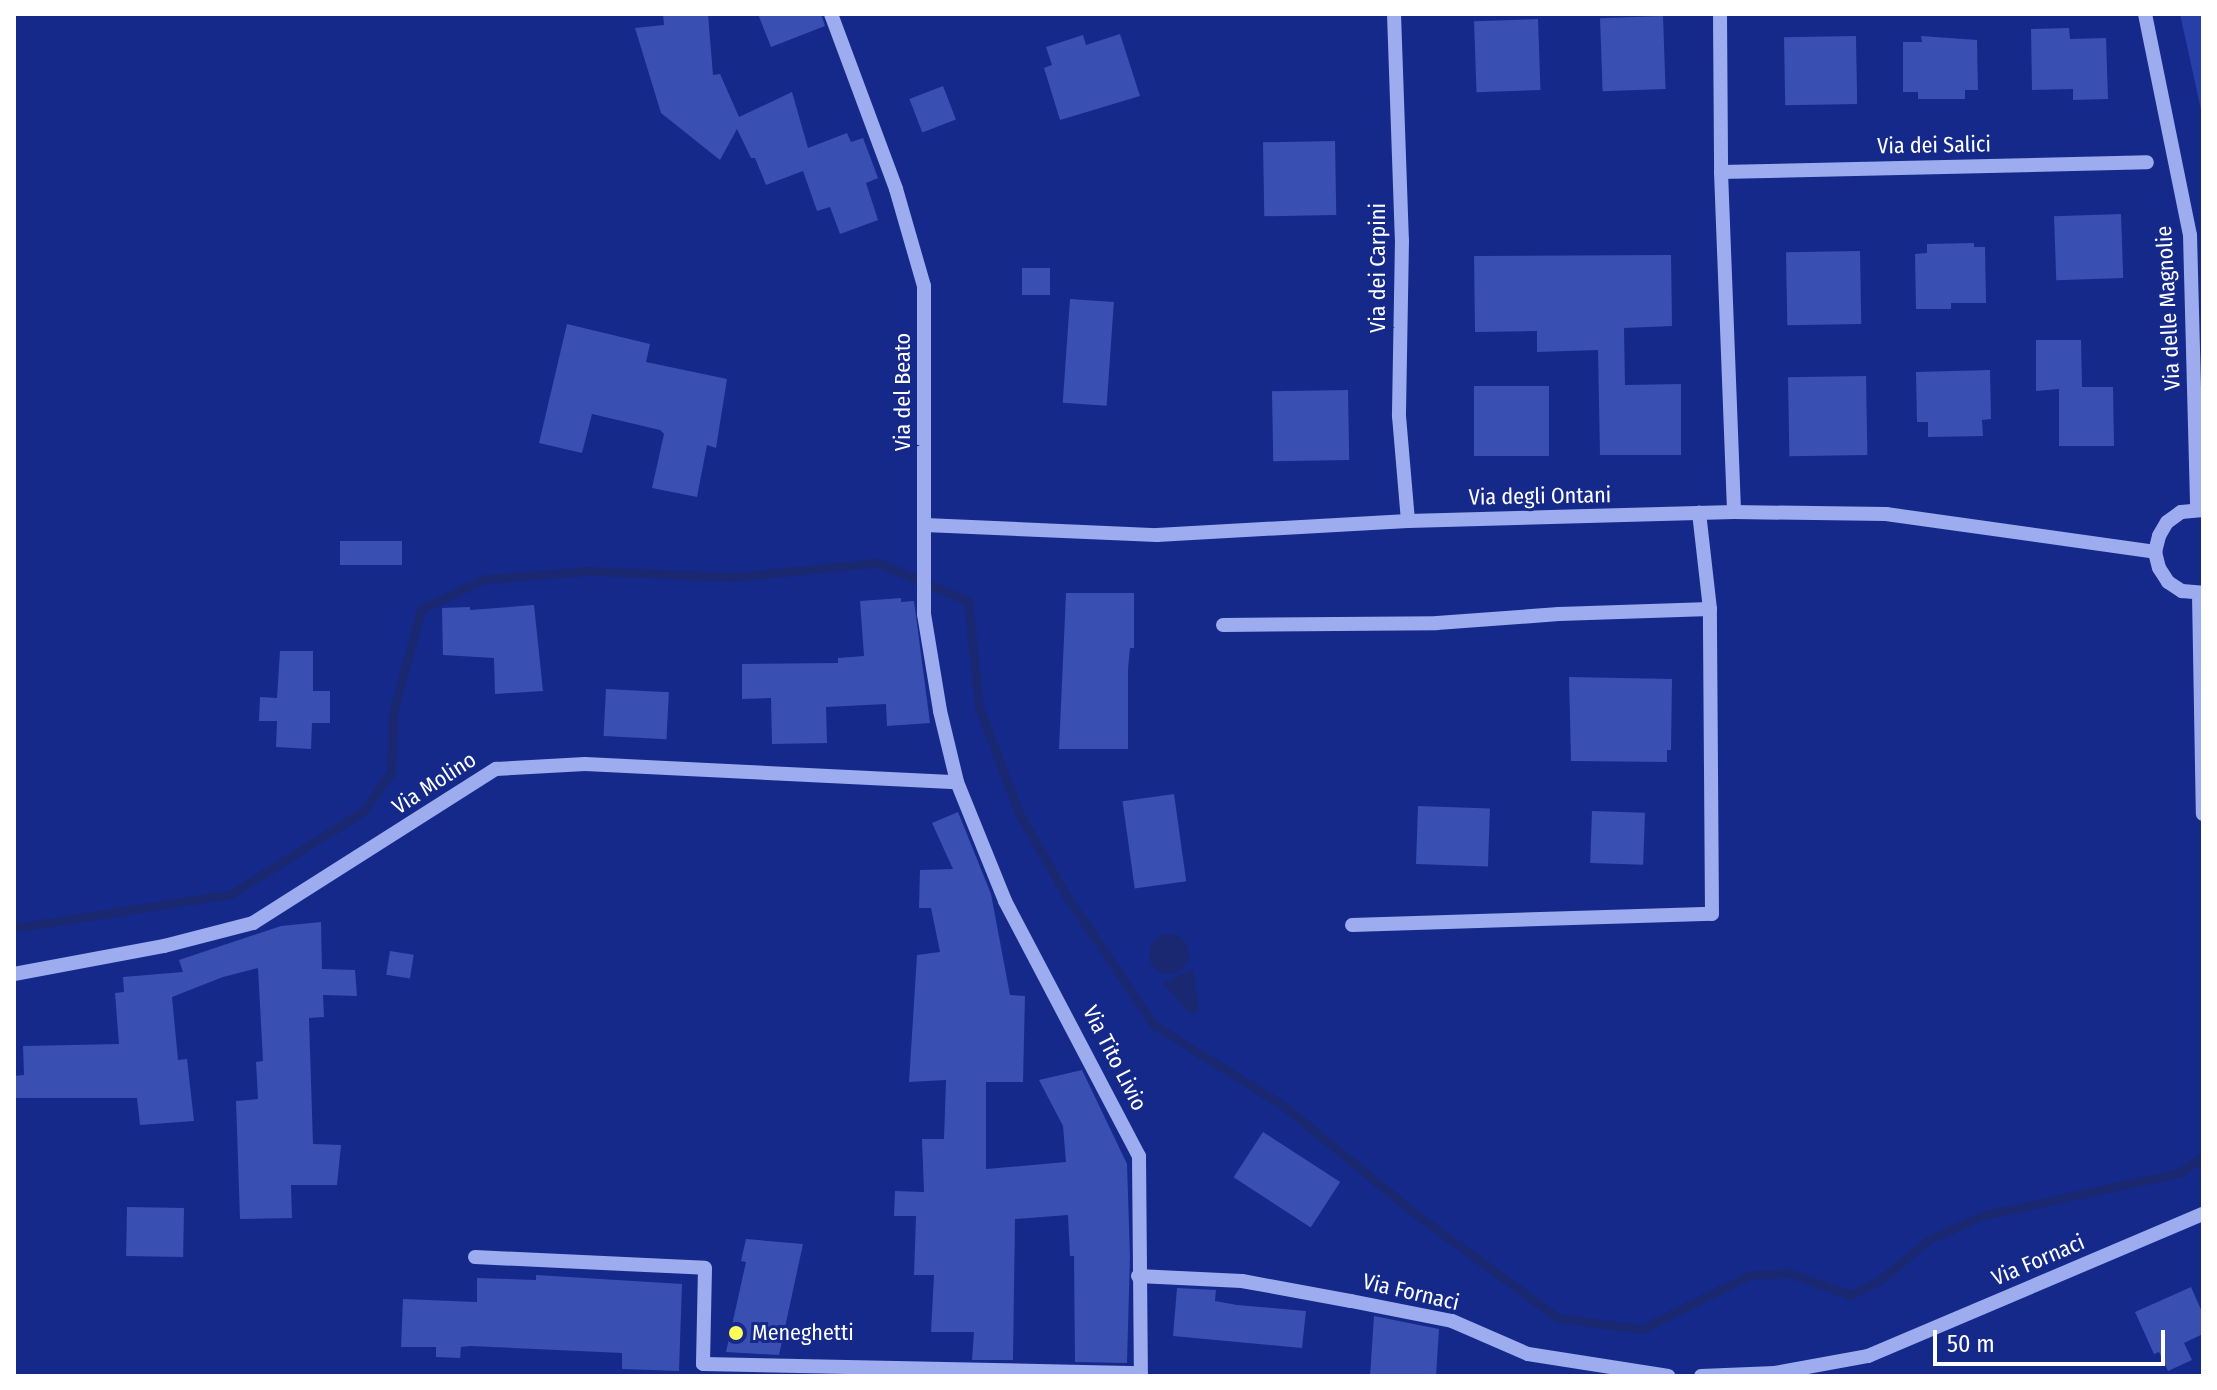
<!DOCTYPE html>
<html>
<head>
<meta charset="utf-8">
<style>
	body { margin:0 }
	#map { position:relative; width:2217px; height:1390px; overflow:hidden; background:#15298a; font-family:"Fira Sans Condensed",sans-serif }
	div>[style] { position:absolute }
	.green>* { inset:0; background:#283fa9 }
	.water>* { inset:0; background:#1a2872 }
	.round { border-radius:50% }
	.stream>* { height:9px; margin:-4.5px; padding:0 4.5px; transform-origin:4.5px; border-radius:4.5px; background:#1a2872 }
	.building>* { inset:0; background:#3a4fb2; transform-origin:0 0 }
	.minor>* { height:14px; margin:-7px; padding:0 7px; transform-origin:7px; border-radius:7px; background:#9dacef }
	.dots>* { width:22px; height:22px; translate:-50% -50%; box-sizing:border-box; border:4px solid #15298a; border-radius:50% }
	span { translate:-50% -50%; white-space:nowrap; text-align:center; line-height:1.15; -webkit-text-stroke:6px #15298a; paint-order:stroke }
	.street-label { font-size:22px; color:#fff }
	.poi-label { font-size:22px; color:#fff }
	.left { translate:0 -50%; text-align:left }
	.frame { position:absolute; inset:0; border:16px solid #fff; pointer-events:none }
	.scale { position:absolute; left:1933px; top:1330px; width:232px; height:36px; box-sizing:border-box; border:4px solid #fff; border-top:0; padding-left:10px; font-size:24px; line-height:28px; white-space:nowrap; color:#fff; -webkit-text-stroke:6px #15298a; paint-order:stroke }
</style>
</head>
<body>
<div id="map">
	<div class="green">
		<div style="clip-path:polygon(2180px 14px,2203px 14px,2203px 119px)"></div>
	</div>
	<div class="water">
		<div class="round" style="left:1149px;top:934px;width:40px;height:40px"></div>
		<div style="clip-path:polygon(1194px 969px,1199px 1011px,1191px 1014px,1162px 983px)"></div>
	</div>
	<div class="stream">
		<div style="left:14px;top:928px;width:220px;rotate:-8.9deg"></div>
		<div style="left:231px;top:894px;width:157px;rotate:-32deg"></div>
		<div style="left:364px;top:811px;width:47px;rotate:-55.3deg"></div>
		<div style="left:391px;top:772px;width:59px;rotate:-88.1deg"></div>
		<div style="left:393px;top:713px;width:108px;rotate:-74.9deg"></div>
		<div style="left:421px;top:609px;width:70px;rotate:-25.5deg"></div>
		<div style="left:484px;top:579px;width:105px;rotate:-4.4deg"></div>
		<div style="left:589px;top:571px;width:145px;rotate:2.4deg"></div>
		<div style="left:734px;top:577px;width:145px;rotate:-5.6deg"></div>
		<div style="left:878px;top:563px;width:98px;rotate:22.9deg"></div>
		<div style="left:968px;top:601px;width:107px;rotate:84.1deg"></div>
		<div style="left:979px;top:707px;width:113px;rotate:69.3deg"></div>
		<div style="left:1019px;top:813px;width:95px;rotate:60.2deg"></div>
		<div style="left:1066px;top:895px;width:157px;rotate:55.9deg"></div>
		<div style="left:1154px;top:1025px;width:155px;rotate:32deg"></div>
		<div style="left:1285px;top:1107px;width:171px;rotate:39.3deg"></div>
		<div style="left:1417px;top:1215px;width:175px;rotate:36.1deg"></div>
		<div style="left:1558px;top:1318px;width:85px;rotate:7.5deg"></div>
		<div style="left:1642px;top:1329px;width:121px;rotate:-26.6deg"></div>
		<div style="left:1750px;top:1275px;width:39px;rotate:-3deg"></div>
		<div style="left:1789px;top:1273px;width:66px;rotate:19.5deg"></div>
		<div style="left:1851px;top:1295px;width:36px;rotate:-28deg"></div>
		<div style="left:1883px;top:1278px;width:59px;rotate:-40.2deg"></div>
		<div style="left:1928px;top:1240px;width:58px;rotate:-24.4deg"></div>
		<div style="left:1981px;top:1216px;width:203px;rotate:-12.3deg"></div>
		<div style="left:2179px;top:1173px;width:29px;rotate:-34deg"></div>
	</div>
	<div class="building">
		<div style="clip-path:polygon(663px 14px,708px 14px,713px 75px,720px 74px,739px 117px,792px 92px,808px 148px,847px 133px,851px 142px,863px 138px,878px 178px,866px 183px,878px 220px,840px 234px,830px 207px,817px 211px,803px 171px,766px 185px,755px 158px,751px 158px,737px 129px,720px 160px,661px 113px,635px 28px,664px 25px)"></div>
		<div style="clip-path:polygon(758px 14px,821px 14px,825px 26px,771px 47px)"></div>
		<div style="left:1663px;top:16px;width:73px;height:63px;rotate:88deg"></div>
		<div style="left:1538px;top:19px;width:71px;height:64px;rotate:88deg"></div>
		<div style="clip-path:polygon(2069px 28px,2070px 39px,2106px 38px,2108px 99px,2073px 100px,2073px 89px,2032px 90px,2031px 29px)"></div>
		<div style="clip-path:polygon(1120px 34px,1140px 96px,1060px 120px,1044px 68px,1052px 65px,1046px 47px,1083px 35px,1086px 45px)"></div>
		<div style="left:1856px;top:36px;width:68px;height:72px;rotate:89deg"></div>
		<div style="clip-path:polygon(1921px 36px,1977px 40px,1978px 90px,1965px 90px,1965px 99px,1918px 99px,1918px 92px,1903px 92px,1903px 42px,1922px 42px)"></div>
		<div style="left:943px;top:86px;width:36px;height:36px;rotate:69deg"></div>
		<div style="left:1335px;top:141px;width:74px;height:72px;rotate:89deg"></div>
		<div style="left:2121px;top:214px;width:64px;height:67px;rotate:88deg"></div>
		<div style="clip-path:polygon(1974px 243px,1974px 247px,1985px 247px,1986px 303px,1951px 303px,1951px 309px,1916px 309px,1915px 254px,1927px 253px,1927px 244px)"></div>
		<div style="left:1860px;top:251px;width:73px;height:74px;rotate:89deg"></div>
		<div style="clip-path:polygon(1671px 255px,1672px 326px,1624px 328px,1625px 385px,1681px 384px,1681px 455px,1600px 455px,1598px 350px,1537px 352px,1537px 331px,1475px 332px,1474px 256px)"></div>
		<div style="left:1022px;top:268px;width:28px;height:27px"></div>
		<div style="left:1070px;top:299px;width:44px;height:104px;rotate:4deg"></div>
		<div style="clip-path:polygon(567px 324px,650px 344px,646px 362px,727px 379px,716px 448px,707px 445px,697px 497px,652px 488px,664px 434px,660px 430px,592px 414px,582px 453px,539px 443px)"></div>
		<div style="clip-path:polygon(2036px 340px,2081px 340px,2082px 387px,2113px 387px,2114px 446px,2059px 446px,2059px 389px,2036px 391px)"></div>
		<div style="clip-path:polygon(1990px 370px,1991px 419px,1982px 420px,1983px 436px,1928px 437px,1928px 422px,1917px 422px,1916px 372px)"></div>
		<div style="left:1866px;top:376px;width:79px;height:78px;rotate:89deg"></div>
		<div style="left:1474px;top:386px;width:75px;height:70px"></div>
		<div style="left:1348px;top:390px;width:70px;height:76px;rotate:89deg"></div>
		<div style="left:402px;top:541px;width:24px;height:62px;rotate:90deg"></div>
		<div style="clip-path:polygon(1066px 593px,1134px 593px,1134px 648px,1130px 648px,1128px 669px,1128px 749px,1059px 749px)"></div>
		<div style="clip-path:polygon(901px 598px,901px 602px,914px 601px,930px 723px,887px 726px,886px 704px,826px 707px,827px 743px,772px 744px,771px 698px,742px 699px,742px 664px,838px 663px,838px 658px,864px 656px,860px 601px)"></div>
		<div style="clip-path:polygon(534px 605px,543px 691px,495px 694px,494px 658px,443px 655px,442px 608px,470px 607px,470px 610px)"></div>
		<div style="clip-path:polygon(280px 651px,313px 651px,313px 691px,330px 691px,330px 723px,312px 723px,311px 749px,276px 747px,277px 721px,259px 721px,260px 697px,277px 698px)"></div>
		<div style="clip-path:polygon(1569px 677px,1672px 679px,1671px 750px,1667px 750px,1667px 762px,1571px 761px)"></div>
		<div style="left:606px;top:689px;width:63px;height:47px;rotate:3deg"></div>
		<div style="left:1174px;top:794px;width:88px;height:52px;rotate:82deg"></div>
		<div style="left:1418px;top:806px;width:72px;height:58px;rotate:2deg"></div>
		<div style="left:1592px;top:811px;width:53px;height:52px;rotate:2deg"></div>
		<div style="clip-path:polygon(958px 812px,991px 894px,1010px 995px,1025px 996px,1023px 1082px,986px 1082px,986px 1169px,1066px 1162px,1063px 1126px,1039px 1080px,1082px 1070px,1127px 1164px,1130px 1257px,1127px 1363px,1075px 1362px,1074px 1256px,1070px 1256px,1068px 1215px,1015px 1219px,1013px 1360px,972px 1360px,974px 1332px,931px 1332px,934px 1275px,914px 1275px,916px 1216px,894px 1216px,895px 1191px,924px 1192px,922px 1139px,944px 1139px,946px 1080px,909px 1082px,917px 955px,940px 952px,931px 908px,919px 908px,920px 870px,953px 869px,932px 823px)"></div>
		<div style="clip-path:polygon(321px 922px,322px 969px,355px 970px,357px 996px,323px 995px,324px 1017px,309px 1018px,313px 1144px,341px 1145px,337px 1185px,291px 1185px,292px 1218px,240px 1219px,236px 1101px,258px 1099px,256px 1062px,263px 1061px,258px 968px,223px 977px,172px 997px,178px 1060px,187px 1059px,194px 1121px,140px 1125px,137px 1098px,14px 1098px,14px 1076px,24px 1075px,23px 1046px,119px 1044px,115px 993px,124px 992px,123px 977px,183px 972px,179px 960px,281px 926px)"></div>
		<div style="left:390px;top:951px;width:24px;height:24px;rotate:9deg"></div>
		<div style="left:1263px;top:1132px;width:92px;height:54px;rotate:33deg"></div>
		<div style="left:127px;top:1207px;width:57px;height:49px;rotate:1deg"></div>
		<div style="clip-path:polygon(746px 1239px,803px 1244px,779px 1355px,726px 1352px,746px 1262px,741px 1261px)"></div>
		<div style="clip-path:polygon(536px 1275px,682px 1284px,679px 1371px,622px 1369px,622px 1353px,470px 1346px,461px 1347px,460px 1358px,436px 1357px,436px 1347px,401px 1347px,403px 1299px,477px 1302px,477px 1278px,536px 1280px)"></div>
		<div style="clip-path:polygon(2191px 1287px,2203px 1314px,2203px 1334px,2184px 1343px,2192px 1360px,2168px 1371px,2159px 1352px,2154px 1354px,2135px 1312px)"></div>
		<div style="clip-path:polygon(1177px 1288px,1216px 1290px,1215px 1301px,1237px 1305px,1306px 1311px,1302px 1348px,1173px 1336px)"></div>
		<div style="clip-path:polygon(1374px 1316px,1439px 1329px,1436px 1376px,1370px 1376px)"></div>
	</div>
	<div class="minor">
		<div style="left:831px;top:14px;width:187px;rotate:69.6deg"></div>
		<div style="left:896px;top:189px;width:101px;rotate:73.9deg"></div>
		<div style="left:924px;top:286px;width:328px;rotate:90deg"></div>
		<div style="left:924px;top:614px;width:98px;rotate:80.6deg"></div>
		<div style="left:940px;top:711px;width:73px;rotate:76.5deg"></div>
		<div style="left:957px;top:782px;width:128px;rotate:68deg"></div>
		<div style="left:1005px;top:901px;width:288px;rotate:62.3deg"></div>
		<div style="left:1139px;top:1156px;width:220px;rotate:89.5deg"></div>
		<div style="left:1394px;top:14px;width:226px;rotate:88deg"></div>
		<div style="left:1402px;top:240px;width:176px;rotate:91deg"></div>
		<div style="left:1399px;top:416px;width:105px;rotate:85.1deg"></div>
		<div style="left:1720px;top:14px;width:158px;rotate:89.6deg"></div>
		<div style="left:1721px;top:172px;width:340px;rotate:87.8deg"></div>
		<div style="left:2145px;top:14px;width:226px;rotate:78.5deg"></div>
		<div style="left:2190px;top:235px;width:274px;rotate:88.5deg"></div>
		<div style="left:1721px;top:172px;width:426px;rotate:-1.3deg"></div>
		<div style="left:2203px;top:510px;width:22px;rotate:175deg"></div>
		<div style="left:2181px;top:512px;width:17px;rotate:144deg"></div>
		<div style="left:2167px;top:522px;width:16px;rotate:120deg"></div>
		<div style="left:2159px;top:536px;width:16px;rotate:104deg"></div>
		<div style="left:2155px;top:552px;width:16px;rotate:76deg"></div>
		<div style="left:2159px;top:568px;width:17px;rotate:57deg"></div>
		<div style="left:2168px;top:582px;width:17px;rotate:33deg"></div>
		<div style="left:2182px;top:591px;width:21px;rotate:5deg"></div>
		<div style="left:925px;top:525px;width:232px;rotate:2.5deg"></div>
		<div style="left:1157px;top:535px;width:251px;rotate:-3.2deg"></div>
		<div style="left:1408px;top:521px;width:326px;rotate:-1.6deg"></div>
		<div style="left:1734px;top:512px;width:152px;rotate:0.8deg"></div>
		<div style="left:1886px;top:514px;width:272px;rotate:8deg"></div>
		<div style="left:2199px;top:594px;width:220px;rotate:89deg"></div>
		<div style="left:1223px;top:625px;width:214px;rotate:-0.5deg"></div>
		<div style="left:1437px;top:623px;width:122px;rotate:-4.2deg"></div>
		<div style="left:1559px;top:614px;width:151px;rotate:-1.9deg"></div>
		<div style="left:1352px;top:925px;width:360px;rotate:-1.8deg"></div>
		<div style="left:1712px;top:914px;width:305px;rotate:-90.4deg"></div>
		<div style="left:1710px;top:609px;width:97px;rotate:-96.5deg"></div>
		<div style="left:14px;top:974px;width:153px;rotate:-10.6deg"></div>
		<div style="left:164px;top:946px;width:92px;rotate:-14.5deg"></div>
		<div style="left:253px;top:923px;width:288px;rotate:-32.4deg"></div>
		<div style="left:496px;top:769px;width:89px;rotate:-3.2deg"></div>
		<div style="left:585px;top:764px;width:372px;rotate:2.8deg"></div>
		<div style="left:475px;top:1257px;width:230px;rotate:2.7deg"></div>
		<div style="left:705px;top:1268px;width:96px;rotate:91.2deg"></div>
		<div style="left:703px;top:1364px;width:438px;rotate:1.2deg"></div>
		<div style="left:1138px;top:1276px;width:104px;rotate:2.8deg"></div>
		<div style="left:1242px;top:1281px;width:111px;rotate:10.4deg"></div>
		<div style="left:1351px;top:1301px;width:103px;rotate:11.2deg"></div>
		<div style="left:1452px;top:1321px;width:83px;rotate:23.5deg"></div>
		<div style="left:1528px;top:1354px;width:142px;rotate:8.9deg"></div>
		<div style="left:1701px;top:1376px;width:74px;rotate:-2.3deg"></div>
		<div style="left:1775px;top:1373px;width:95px;rotate:-10.4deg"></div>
		<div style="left:1868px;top:1356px;width:364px;rotate:-23deg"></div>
	</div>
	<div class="dots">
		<div style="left:736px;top:1333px;background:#fffc5b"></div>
	</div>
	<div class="street-label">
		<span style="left:1934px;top:145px;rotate:-1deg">Via dei Salici</span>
		<span style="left:1378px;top:268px;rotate:-90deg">Via dei Carpini</span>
		<span style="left:2168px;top:308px;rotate:-93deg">Via delle Magnolie</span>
		<span style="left:903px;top:392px;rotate:-90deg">Via del Beato</span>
		<span style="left:1540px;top:496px;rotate:-1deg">Via degli Ontani</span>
		<span style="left:434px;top:783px;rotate:-33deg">Via Molino</span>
		<span style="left:1115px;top:1058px;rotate:63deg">Via Tito Livio</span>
		<span style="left:2038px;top:1260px;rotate:-23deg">Via Fornaci</span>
		<span style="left:1411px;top:1292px;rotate:13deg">Via Fornaci</span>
	</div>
	<div class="poi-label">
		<span class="left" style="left:752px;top:1333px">Meneghetti</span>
	</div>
	<div class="frame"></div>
	<div class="scale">50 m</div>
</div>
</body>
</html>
